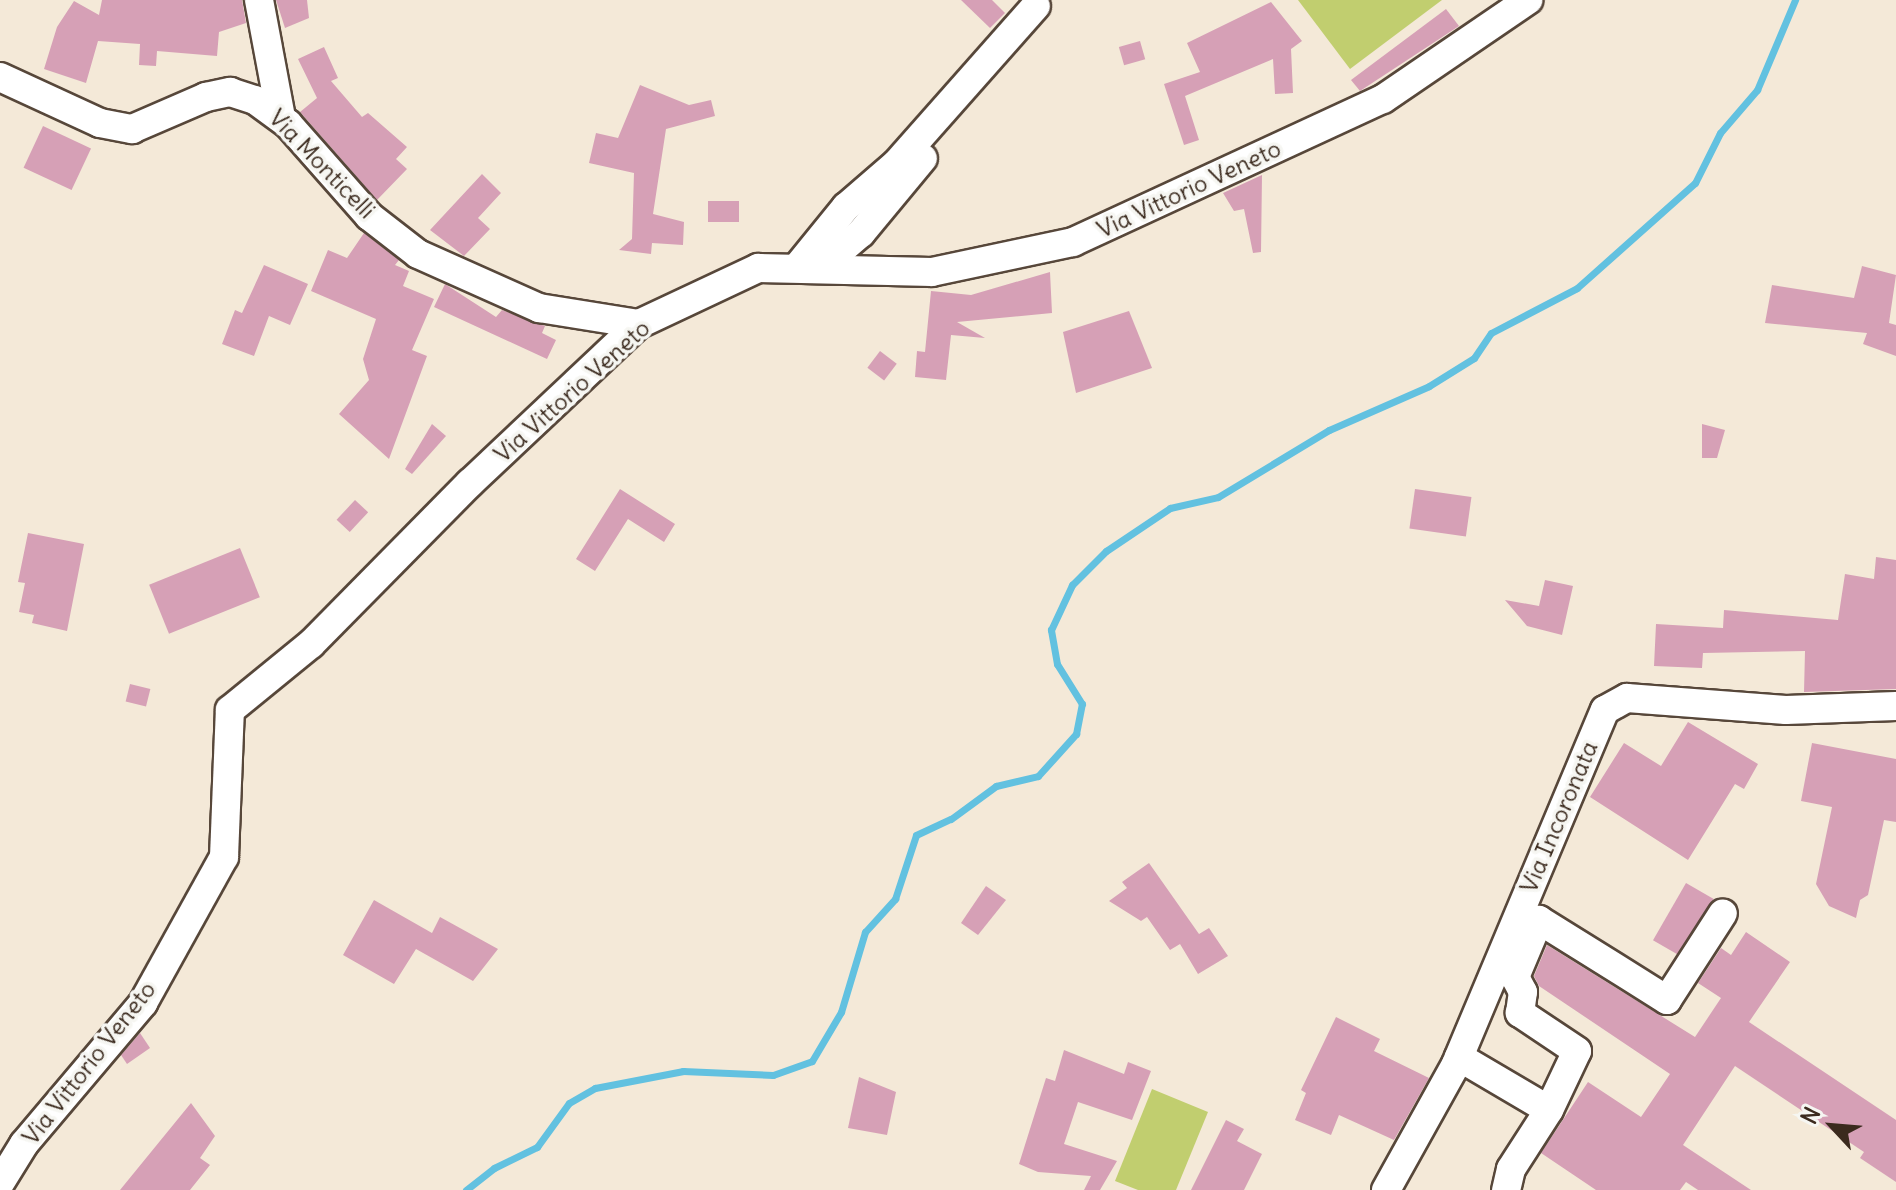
<!DOCTYPE html>
<html>
<head>
<meta charset="utf-8">
<style>
	body { margin:0 }
	#map { position:relative; width:1896px; height:1190px; overflow:hidden; background:#f4e9d8; font-family:Delius,sans-serif }
	div>[style] { position:absolute }
	.green>* { inset:0; background:#c1ce6f }
	.stream>* { height:7px; margin:-3.5px; padding:0 3.5px; transform-origin:3.5px; border-radius:3.5px; background:#62c1e0 }
	.building>* { inset:0; background:#d6a0b6; transform-origin:0 0 }
	.roads { filter:drop-shadow(2px 0 #57473a) drop-shadow(-2px 0 #57473a) drop-shadow(0 2px #57473a) drop-shadow(0 -2px #57473a) }
	.minor>* { height:28px; margin:-14px; padding:0 14px; transform-origin:14px; border-radius:14px; background:#fff }
	span { translate:-50% -50%; white-space:nowrap; text-align:center; line-height:1.15; -webkit-text-stroke:7px #f6f6f2; paint-order:stroke }
	.street-label { font-size:24px; color:#3b2a1e }
	.north { position:absolute; left:1792px; top:1086px; width:80px; height:80px; -webkit-text-stroke:6px #f6f6f2; paint-order:stroke; rotate:296deg; font-size:22px; font-weight:700; line-height:32px; text-align:center; color:#3b2a1e }
	.north::after { content:''; display:block; margin:auto; width:28px; height:36px; background:#3b2a1e; clip-path:polygon(50% 0,100% 100%,50% 72%,0 100%) }
</style>
</head>
<body>
<div id="map">
	<div class="green">
		<div style="clip-path:polygon(1298px 0,1442px 0,1350px 69px)"></div>
		<div style="clip-path:polygon(1152px 1089px,1208px 1112px,1176px 1190px,1138px 1190px,1115px 1181px)"></div>
	</div>
	<div class="stream">
		<div style="left:466px;top:1190px;width:36px;rotate:-38deg"></div>
		<div style="left:494px;top:1168px;width:48px;rotate:-26deg"></div>
		<div style="left:537px;top:1147px;width:54px;rotate:-54deg"></div>
		<div style="left:569px;top:1103px;width:30px;rotate:-30deg"></div>
		<div style="left:595px;top:1088px;width:90px;rotate:-10.9deg"></div>
		<div style="left:683px;top:1071px;width:90px;rotate:2.5deg"></div>
		<div style="left:773px;top:1075px;width:41px;rotate:-19.7deg"></div>
		<div style="left:812px;top:1061px;width:57px;rotate:-59.4deg"></div>
		<div style="left:841px;top:1012px;width:84px;rotate:-73.3deg"></div>
		<div style="left:865px;top:932px;width:45px;rotate:-47.7deg"></div>
		<div style="left:895px;top:899px;width:67px;rotate:-71.8deg"></div>
		<div style="left:916px;top:835px;width:38px;rotate:-25deg"></div>
		<div style="left:951px;top:819px;width:56px;rotate:-36.3deg"></div>
		<div style="left:996px;top:786px;width:43px;rotate:-13.4deg"></div>
		<div style="left:1038px;top:776px;width:57px;rotate:-47.9deg"></div>
		<div style="left:1076px;top:734px;width:31px;rotate:-79deg"></div>
		<div style="left:1082px;top:704px;width:47px;rotate:-122deg"></div>
		<div style="left:1057px;top:664px;width:35px;rotate:-100deg"></div>
		<div style="left:1051px;top:630px;width:50px;rotate:-65deg"></div>
		<div style="left:1072px;top:585px;width:48px;rotate:-45deg"></div>
		<div style="left:1106px;top:551px;width:77px;rotate:-33.9deg"></div>
		<div style="left:1170px;top:508px;width:49px;rotate:-12.9deg"></div>
		<div style="left:1218px;top:497px;width:130px;rotate:-31.1deg"></div>
		<div style="left:1329px;top:430px;width:109px;rotate:-23.7deg"></div>
		<div style="left:1429px;top:386px;width:53px;rotate:-31.9deg"></div>
		<div style="left:1474px;top:358px;width:30px;rotate:-56deg"></div>
		<div style="left:1491px;top:333px;width:97px;rotate:-27.6deg"></div>
		<div style="left:1577px;top:288px;width:158px;rotate:-41.7deg"></div>
		<div style="left:1695px;top:183px;width:56px;rotate:-63.4deg"></div>
		<div style="left:1720px;top:133px;width:57px;rotate:-49.3deg"></div>
		<div style="left:1757px;top:90px;width:98px;rotate:-67.1deg"></div>
	</div>
	<div class="building">
		<div style="clip-path:polygon(102px 0,242px 0,246px 23px,219px 32px,217px 56px,157px 51px,156px 66px,139px 65px,140px 44px,98px 41px,86px 83px,44px 69px,57px 27px,74px 1px,99px 15px)"></div>
		<div style="clip-path:polygon(276px 0,307px 0,309px 18px,285px 28px)"></div>
		<div style="clip-path:polygon(961px 0,992px 0,1005px 13px,990px 28px)"></div>
		<div style="clip-path:polygon(1271px 2px,1302px 41px,1291px 49px,1293px 93px,1275px 94px,1273px 59px,1185px 96px,1199px 140px,1184px 145px,1164px 84px,1200px 72px,1187px 43px)"></div>
		<div style="clip-path:polygon(1446px 9px,1459px 26px,1360px 91px,1351px 80px)"></div>
		<div style="left:1140px;top:41px;width:19px;height:22px;rotate:74deg"></div>
		<div style="clip-path:polygon(324px 47px,338px 78px,331px 81px,362px 117px,368px 113px,407px 147px,396px 159px,407px 169px,377px 200px,300px 112px,317px 98px,298px 59px)"></div>
		<div style="clip-path:polygon(640px 85px,689px 105px,711px 100px,715px 116px,666px 129px,653px 214px,684px 222px,683px 245px,652px 243px,651px 254px,619px 250px,632px 239px,634px 173px,589px 163px,596px 133px,618px 138px)"></div>
		<div style="left:43px;top:126px;width:53px;height:46px;rotate:25deg"></div>
		<div style="clip-path:polygon(482px 174px,501px 193px,478px 218px,490px 229px,464px 256px,430px 230px)"></div>
		<div style="clip-path:polygon(1262px 175px,1261px 252px,1253px 253px,1244px 209px,1234px 211px,1223px 193px)"></div>
		<div style="left:739px;top:201px;width:21px;height:31px;rotate:90deg"></div>
		<div style="clip-path:polygon(364px 233px,399px 260px,395px 265px,409px 271px,403px 286px,434px 299px,412px 350px,427px 356px,389px 459px,339px 414px,369px 380px,363px 359px,376px 319px,311px 291px,328px 250px,347px 258px)"></div>
		<div style="clip-path:polygon(264px 265px,308px 284px,290px 325px,269px 316px,254px 356px,222px 344px,235px 310px,242px 313px)"></div>
		<div style="clip-path:polygon(1862px 266px,1896px 275px,1889px 323px,1896px 325px,1896px 356px,1863px 344px,1867px 333px,1765px 323px,1772px 285px,1854px 298px)"></div>
		<div style="clip-path:polygon(1050px 272px,1052px 313px,957px 322px,985px 338px,951px 335px,946px 380px,915px 377px,917px 351px,925px 352px,931px 291px,971px 295px)"></div>
		<div style="clip-path:polygon(445px 284px,496px 317px,502px 310px,545px 326px,542px 333px,556px 340px,547px 359px,434px 307px)"></div>
		<div style="clip-path:polygon(1129px 311px,1152px 368px,1076px 393px,1063px 332px)"></div>
		<div style="left:880px;top:351px;width:21px;height:21px;rotate:37deg"></div>
		<div style="clip-path:polygon(432px 424px,446px 436px,412px 474px,405px 469px)"></div>
		<div style="clip-path:polygon(1702px 424px,1725px 430px,1717px 458px,1702px 458px)"></div>
		<div style="clip-path:polygon(620px 489px,675px 524px,664px 542px,628px 519px,595px 571px,576px 559px)"></div>
		<div style="left:1415px;top:489px;width:57px;height:40px;rotate:8deg"></div>
		<div style="left:355px;top:500px;width:18px;height:27px;rotate:43deg"></div>
		<div style="clip-path:polygon(28px 533px,84px 544px,67px 631px,32px 623px,34px 615px,19px 612px,25px 583px,18px 582px)"></div>
		<div style="left:240px;top:548px;width:53px;height:98px;rotate:68deg"></div>
		<div style="clip-path:polygon(1876px 557px,1896px 560px,1896px 689px,1804px 692px,1805px 651px,1703px 653px,1702px 668px,1654px 666px,1656px 624px,1723px 628px,1724px 610px,1838px 620px,1845px 574px,1874px 579px)"></div>
		<div style="clip-path:polygon(1545px 580px,1573px 586px,1562px 635px,1527px 626px,1505px 600px,1539px 606px)"></div>
		<div style="left:130px;top:684px;width:21px;height:18px;rotate:14deg"></div>
		<div style="clip-path:polygon(1688px 722px,1758px 764px,1744px 789px,1735px 784px,1688px 860px,1590px 797px,1624px 743px,1661px 766px)"></div>
		<div style="clip-path:polygon(1812px 743px,1896px 759px,1896px 822px,1884px 820px,1868px 895px,1860px 900px,1856px 918px,1829px 906px,1816px 884px,1832px 807px,1801px 801px)"></div>
		<div style="clip-path:polygon(1149px 863px,1199px 934px,1209px 928px,1228px 956px,1198px 974px,1180px 944px,1170px 950px,1147px 917px,1141px 921px,1109px 901px,1127px 888px,1122px 882px)"></div>
		<div style="left:1686px;top:883px;width:32px;height:66px;rotate:30deg"></div>
		<div style="clip-path:polygon(986px 886px,1006px 900px,978px 935px,961px 923px)"></div>
		<div style="clip-path:polygon(374px 900px,432px 933px,440px 917px,498px 949px,473px 981px,416px 949px,394px 984px,343px 955px)"></div>
		<div style="clip-path:polygon(1746px 932px,1790px 962px,1749px 1022px,1896px 1120px,1896px 1182px,1860px 1158px,1864px 1152px,1735px 1066px,1683px 1145px,1751px 1190px,1698px 1190px,1686px 1182px,1680px 1190px,1596px 1190px,1541px 1153px,1588px 1082px,1641px 1117px,1670px 1074px,1539px 986px,1534px 976px,1547px 945px,1695px 1037px,1721px 998px,1698px 983px,1721px 948px,1731px 955px)"></div>
		<div style="clip-path:polygon(1336px 1017px,1380px 1039px,1374px 1051px,1429px 1078px,1394px 1140px,1339px 1115px,1331px 1135px,1295px 1120px,1306px 1093px,1301px 1090px)"></div>
		<div style="clip-path:polygon(140px 1033px,150px 1048px,127px 1064px,121px 1055px)"></div>
		<div style="clip-path:polygon(1064px 1050px,1124px 1074px,1128px 1062px,1151px 1071px,1132px 1120px,1078px 1102px,1064px 1144px,1117px 1161px,1100px 1190px,1084px 1190px,1091px 1176px,1038px 1172px,1019px 1164px,1046px 1078px,1055px 1081px)"></div>
		<div style="clip-path:polygon(859px 1077px,896px 1092px,887px 1135px,848px 1128px)"></div>
		<div style="clip-path:polygon(191px 1103px,215px 1136px,200px 1158px,210px 1165px,190px 1190px,120px 1190px)"></div>
		<div style="clip-path:polygon(1226px 1120px,1244px 1129px,1237px 1141px,1262px 1154px,1244px 1190px,1191px 1190px)"></div>
	</div>
	<div class="roads">
		<div class="minor">
			<div style="left:259px;top:0;width:119px;rotate:79.4deg"></div>
			<div style="left:0;top:77px;width:110px;rotate:24.7deg"></div>
			<div style="left:100px;top:123px;width:33px;rotate:11deg"></div>
			<div style="left:132px;top:129px;width:81px;rotate:-23.4deg"></div>
			<div style="left:206px;top:97px;width:25px;rotate:-12deg"></div>
			<div style="left:230px;top:92px;width:26px;rotate:18deg"></div>
			<div style="left:255px;top:100px;width:41px;rotate:36deg"></div>
			<div style="left:288px;top:124px;width:123px;rotate:48.6deg"></div>
			<div style="left:369px;top:216px;width:62px;rotate:37.8deg"></div>
			<div style="left:418px;top:254px;width:133px;rotate:24.1deg"></div>
			<div style="left:539px;top:308px;width:101px;rotate:9.1deg"></div>
			<div style="left:798px;top:266px;width:76px;rotate:-50.9deg"></div>
			<div style="left:846px;top:207px;width:66px;rotate:-40.7deg"></div>
			<div style="left:896px;top:164px;width:211px;rotate:-48.5deg"></div>
			<div style="left:820px;top:268px;width:54px;rotate:-40.5deg"></div>
			<div style="left:861px;top:233px;width:97px;rotate:-50.4deg"></div>
			<div style="left:1459px;top:1057px;width:104px;rotate:30.5deg"></div>
			<div style="left:1549px;top:1110px;width:70px;rotate:122.8deg"></div>
			<div style="left:1511px;top:1169px;width:22px;rotate:103deg"></div>
			<div style="left:1549px;top:1110px;width:65px;rotate:-64.6deg"></div>
			<div style="left:1577px;top:1051px;width:69px;rotate:-146.3deg"></div>
			<div style="left:1520px;top:1013px;width:21px;rotate:-82deg"></div>
			<div style="left:1523px;top:992px;width:17px;rotate:-118deg"></div>
			<div style="left:1515px;top:977px;width:62px;rotate:-67.2deg"></div>
			<div style="left:1539px;top:920px;width:151px;rotate:32deg"></div>
			<div style="left:1667px;top:1000px;width:103px;rotate:-57.2deg"></div>
			<div style="left:0;top:1183px;width:46px;rotate:-58.4deg"></div>
			<div style="left:24px;top:1144px;width:185px;rotate:-49.8deg"></div>
			<div style="left:143px;top:1003px;width:167px;rotate:-61deg"></div>
			<div style="left:224px;top:857px;width:147px;rotate:-87.7deg"></div>
			<div style="left:230px;top:710px;width:104px;rotate:-39.2deg"></div>
			<div style="left:311px;top:644px;width:226px;rotate:-45.4deg"></div>
			<div style="left:470px;top:483px;width:232px;rotate:-43.3deg"></div>
			<div style="left:639px;top:324px;width:132px;rotate:-25.2deg"></div>
			<div style="left:758px;top:268px;width:174px;rotate:1.3deg"></div>
			<div style="left:932px;top:272px;width:144px;rotate:-12deg"></div>
			<div style="left:1073px;top:242px;width:341px;rotate:-24.8deg"></div>
			<div style="left:1383px;top:99px;width:176px;rotate:-34.3deg"></div>
			<div style="left:1386px;top:1190px;width:144px;rotate:-60.9deg"></div>
			<div style="left:1456px;top:1064px;width:384px;rotate:-67.2deg"></div>
			<div style="left:1605px;top:710px;width:25px;rotate:-29deg"></div>
			<div style="left:1627px;top:698px;width:159px;rotate:4.3deg"></div>
			<div style="left:1786px;top:710px;width:110px;rotate:-2.1deg"></div>
		</div>
	</div>
	<div class="street-label">
		<span style="left:322px;top:164px;rotate:46deg">Via Monticelli</span>
		<span style="left:1189px;top:189px;rotate:-25deg">Via Vittorio Veneto</span>
		<span style="left:572px;top:391px;rotate:-42deg">Via Vittorio Veneto</span>
		<span style="left:1559px;top:817px;rotate:-67deg">Via Incoronata</span>
		<span style="left:89px;top:1063px;rotate:-52deg">Via Vittorio Veneto</span>
	</div>
	<div class="north">N</div>
</div>
</body>
</html>
